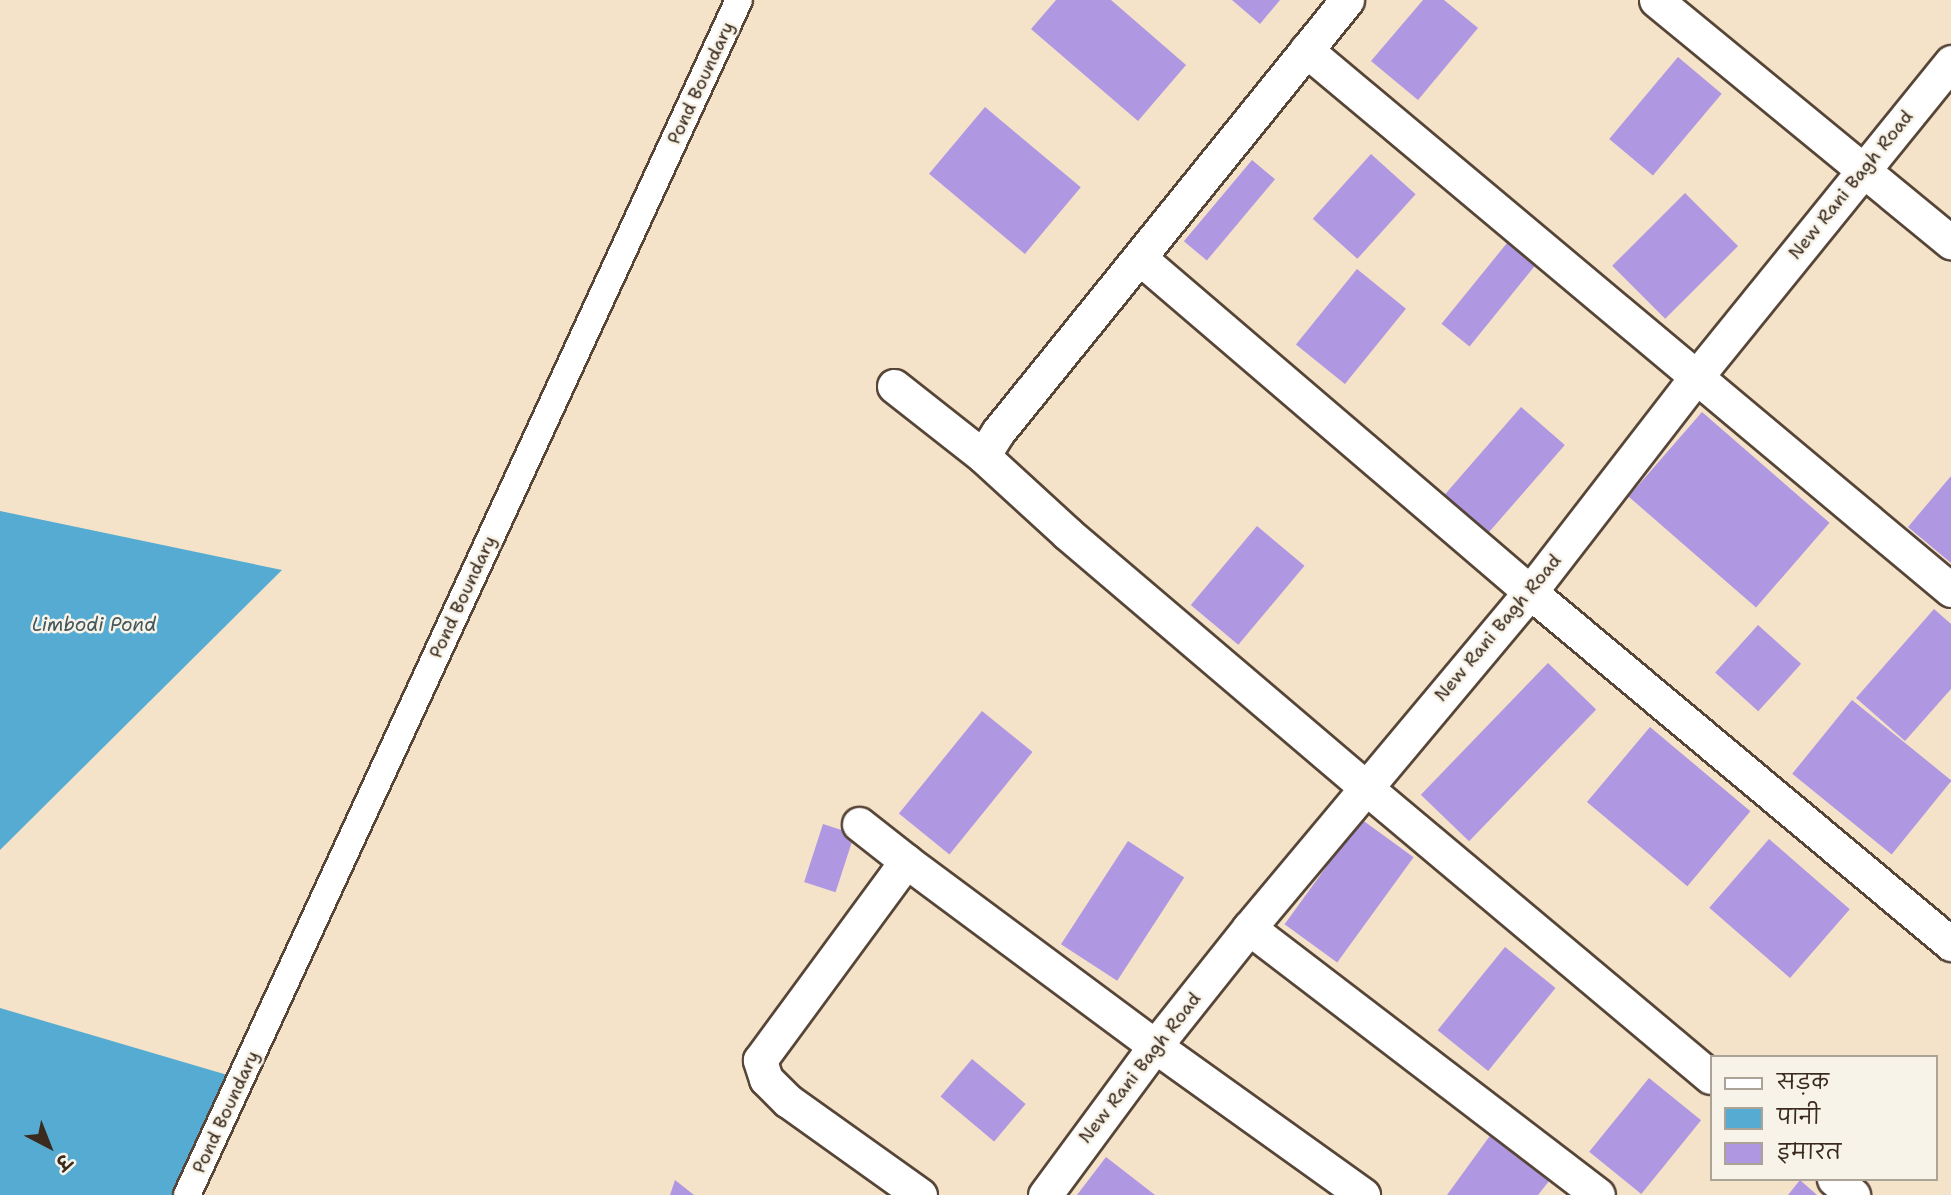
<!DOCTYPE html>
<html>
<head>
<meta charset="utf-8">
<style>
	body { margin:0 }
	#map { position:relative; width:1951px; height:1195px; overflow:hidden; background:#f4e2c9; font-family:"Shantell Sans","Playpen Sans Deva",sans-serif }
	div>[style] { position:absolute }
	.water>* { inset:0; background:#55abd1 }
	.building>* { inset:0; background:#af97e2; transform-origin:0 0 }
	.roads { filter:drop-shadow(2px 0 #574638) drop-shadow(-2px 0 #574638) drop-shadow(0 2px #574638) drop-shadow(0 -2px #574638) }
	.pedestrian>* { height:26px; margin:-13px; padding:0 13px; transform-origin:13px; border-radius:13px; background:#fff }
	.minor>* { height:33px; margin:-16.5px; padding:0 16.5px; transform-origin:16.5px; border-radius:16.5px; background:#fff }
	span { translate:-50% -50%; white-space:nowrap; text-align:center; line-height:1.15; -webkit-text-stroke:5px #f7f3e8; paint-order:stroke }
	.street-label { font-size:18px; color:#3b2a1e }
	.water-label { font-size:19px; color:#44575d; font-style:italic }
	.legend { position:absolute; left:1710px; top:1055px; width:228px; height:126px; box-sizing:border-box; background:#f7f3e8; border:2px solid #aca397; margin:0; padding:9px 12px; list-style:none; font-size:21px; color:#3b2a1e }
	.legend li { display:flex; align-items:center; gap:14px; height:35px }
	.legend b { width:35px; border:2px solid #aca397 }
	.north { position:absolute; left:14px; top:1111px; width:70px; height:70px; -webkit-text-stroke:5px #f7f3e8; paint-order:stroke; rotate:138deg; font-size:19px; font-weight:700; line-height:28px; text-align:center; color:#3b2a1e }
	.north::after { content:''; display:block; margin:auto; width:24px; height:32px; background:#3b2a1e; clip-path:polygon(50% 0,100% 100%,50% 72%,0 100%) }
</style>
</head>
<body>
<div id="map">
	<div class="water">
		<div style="clip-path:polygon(0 511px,282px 570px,0 850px)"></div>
		<div style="clip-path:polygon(0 1008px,241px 1079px,187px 1195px,0 1195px)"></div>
	</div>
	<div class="building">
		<div style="clip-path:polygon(1056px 0,1111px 0,1186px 65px,1138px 121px,1031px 29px)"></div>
		<div style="clip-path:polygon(1232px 0,1280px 0,1260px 24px)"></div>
		<div style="clip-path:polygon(1423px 0,1444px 0,1478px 28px,1418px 100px,1371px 61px)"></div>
		<div style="left:1678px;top:57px;width:57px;height:107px;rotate:40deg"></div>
		<div style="left:985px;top:107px;width:125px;height:87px;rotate:40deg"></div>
		<div style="left:1371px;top:154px;width:60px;height:87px;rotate:42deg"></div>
		<div style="left:1252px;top:160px;width:30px;height:106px;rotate:40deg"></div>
		<div style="left:1685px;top:193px;width:75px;height:103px;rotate:45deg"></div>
		<div style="left:1507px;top:243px;width:36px;height:104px;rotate:39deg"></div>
		<div style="left:1357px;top:269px;width:63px;height:97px;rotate:39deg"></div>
		<div style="left:1521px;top:407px;width:58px;height:120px;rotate:41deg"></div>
		<div style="left:1702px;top:412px;width:169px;height:112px;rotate:41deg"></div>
		<div style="clip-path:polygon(1951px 476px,1951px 563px,1908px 527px)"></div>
		<div style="left:1257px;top:526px;width:62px;height:103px;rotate:40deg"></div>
		<div style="clip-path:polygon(1934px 609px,1951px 624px,1951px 689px,1905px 741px,1856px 698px)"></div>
		<div style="left:1758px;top:625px;width:58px;height:64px;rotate:42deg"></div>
		<div style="left:1548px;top:663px;width:67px;height:183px;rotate:44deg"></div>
		<div style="left:1852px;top:700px;width:128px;height:95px;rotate:39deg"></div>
		<div style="left:982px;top:711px;width:65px;height:132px;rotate:39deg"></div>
		<div style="left:1650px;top:727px;width:131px;height:98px;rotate:40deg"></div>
		<div style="left:1361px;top:819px;width:65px;height:130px;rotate:36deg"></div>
		<div style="left:823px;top:824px;width:33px;height:61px;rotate:18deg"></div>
		<div style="left:1769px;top:839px;width:107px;height:91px;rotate:41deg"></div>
		<div style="left:1128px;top:841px;width:67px;height:123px;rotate:33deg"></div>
		<div style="left:1505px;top:947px;width:65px;height:107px;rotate:39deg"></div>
		<div style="left:972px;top:1059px;width:70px;height:49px;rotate:40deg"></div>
		<div style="left:1649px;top:1078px;width:67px;height:95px;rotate:39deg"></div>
		<div style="clip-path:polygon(1492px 1133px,1553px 1176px,1538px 1195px,1447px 1195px)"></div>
		<div style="clip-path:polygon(1106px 1157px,1155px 1195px,1077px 1195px)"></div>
		<div style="clip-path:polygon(675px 1180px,694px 1195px,670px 1195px)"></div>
		<div style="clip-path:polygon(1800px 1180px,1817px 1195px,1788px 1195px)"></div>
	</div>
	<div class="roads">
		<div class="pedestrian">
			<div style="left:187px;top:1195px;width:1316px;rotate:-65.21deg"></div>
		</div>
		<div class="minor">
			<div style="left:1347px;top:0;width:555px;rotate:128.93deg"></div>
			<div style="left:998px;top:432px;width:28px;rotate:122deg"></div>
			<div style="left:983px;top:456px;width:115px;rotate:42.5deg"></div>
			<div style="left:1068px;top:534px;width:390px;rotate:40.4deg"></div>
			<div style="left:1365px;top:787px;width:451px;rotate:40deg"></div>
			<div style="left:1656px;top:0;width:382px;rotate:39.4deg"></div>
			<div style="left:1306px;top:50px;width:841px;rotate:39.94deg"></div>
			<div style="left:1141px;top:259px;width:512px;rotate:40.56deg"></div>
			<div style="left:1530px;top:592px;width:549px;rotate:39.9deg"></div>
			<div style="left:894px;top:386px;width:113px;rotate:38.2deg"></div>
			<div style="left:859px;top:824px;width:60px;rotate:38.2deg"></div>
			<div style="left:1249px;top:928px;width:439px;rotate:37.4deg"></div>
			<div style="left:1834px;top:1179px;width:25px;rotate:40deg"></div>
			<div style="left:920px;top:1195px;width:162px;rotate:-144.5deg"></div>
			<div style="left:788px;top:1101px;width:31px;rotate:-135deg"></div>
			<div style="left:766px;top:1079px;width:20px;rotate:-108deg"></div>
			<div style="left:760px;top:1060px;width:247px;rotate:-53.7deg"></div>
			<div style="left:906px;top:861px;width:310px;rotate:36.6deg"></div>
			<div style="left:1155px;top:1046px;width:256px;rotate:35.6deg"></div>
			<div style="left:1045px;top:1195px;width:185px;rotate:-53.6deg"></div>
			<div style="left:1155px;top:1046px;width:151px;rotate:-51.5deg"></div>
			<div style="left:1249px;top:928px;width:438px;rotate:-50.1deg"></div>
			<div style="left:1530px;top:592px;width:273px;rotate:-52.3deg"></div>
			<div style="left:1697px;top:376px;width:404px;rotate:-51deg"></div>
		</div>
	</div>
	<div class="street-label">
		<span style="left:701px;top:83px;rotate:-65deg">Pond Boundary</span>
		<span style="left:1851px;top:185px;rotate:-51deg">New Rani Bagh Road</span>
		<span style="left:463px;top:597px;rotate:-65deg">Pond Boundary</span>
		<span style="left:1498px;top:628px;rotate:-50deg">New Rani Bagh Road</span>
		<span style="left:1140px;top:1068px;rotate:-52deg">New Rani Bagh Road</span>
		<span style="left:226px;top:1112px;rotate:-65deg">Pond Boundary</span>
	</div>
	<div class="water-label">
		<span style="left:94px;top:625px">Limbodi Pond</span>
	</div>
	<ul class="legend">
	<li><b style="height:9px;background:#fff"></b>सड़क</li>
	<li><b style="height:19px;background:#55abd1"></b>पानी</li>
	<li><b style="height:19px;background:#af97e2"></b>इमारत</li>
	</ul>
	<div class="north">उ</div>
</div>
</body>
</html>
